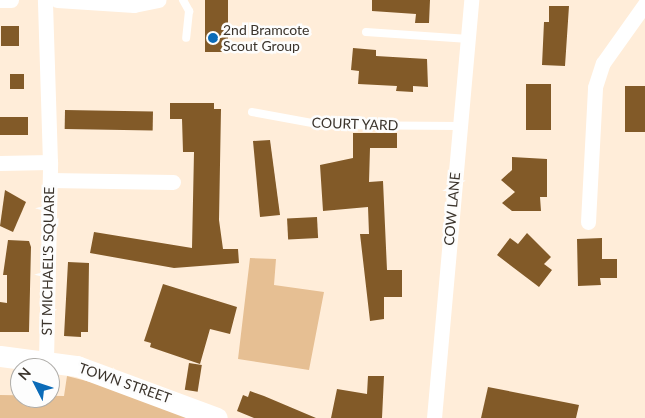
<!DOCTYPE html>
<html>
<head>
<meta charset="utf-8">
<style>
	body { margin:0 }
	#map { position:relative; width:645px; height:418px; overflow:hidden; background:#ffedd9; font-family:Lato,sans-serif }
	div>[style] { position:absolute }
	.green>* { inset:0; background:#e6bf93 }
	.building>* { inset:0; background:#825a28; transform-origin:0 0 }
	.lane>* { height:8px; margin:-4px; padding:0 4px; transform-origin:4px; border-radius:4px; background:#fff }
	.street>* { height:15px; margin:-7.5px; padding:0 7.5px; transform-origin:7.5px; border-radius:7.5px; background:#fff }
	.secondary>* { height:21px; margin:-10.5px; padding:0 10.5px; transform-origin:10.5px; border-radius:10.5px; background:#fff }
	.dots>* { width:14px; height:14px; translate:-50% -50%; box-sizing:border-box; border:2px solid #fdfdfd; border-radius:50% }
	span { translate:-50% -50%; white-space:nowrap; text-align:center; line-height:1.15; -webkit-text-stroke:5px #fdfdfd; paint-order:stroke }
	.poi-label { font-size:14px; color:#3b342c }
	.left { translate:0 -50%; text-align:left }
	.street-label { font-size:14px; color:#3b342c }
	.north { position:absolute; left:10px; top:358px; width:50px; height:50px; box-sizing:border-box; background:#fdfdfd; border:1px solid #afada9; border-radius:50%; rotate:311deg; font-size:14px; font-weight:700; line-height:20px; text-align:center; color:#3b342c }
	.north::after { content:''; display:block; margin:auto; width:18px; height:22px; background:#0b6bb8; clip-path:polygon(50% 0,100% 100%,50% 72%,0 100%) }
</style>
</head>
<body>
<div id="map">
	<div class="green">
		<div style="clip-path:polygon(250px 258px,276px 259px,274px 285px,324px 292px,309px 370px,238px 359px)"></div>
		<div style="clip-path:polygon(67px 376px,110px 387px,189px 418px,0 418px,0 395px,64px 396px)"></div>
	</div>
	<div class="building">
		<div style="left:205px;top:0;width:23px;height:52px"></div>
		<div style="clip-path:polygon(372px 0,430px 0,429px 23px,415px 23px,416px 14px,372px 11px)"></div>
		<div style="clip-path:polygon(549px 6px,569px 6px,565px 66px,542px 65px,544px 22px,549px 22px)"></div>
		<div style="left:1px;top:26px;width:18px;height:20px"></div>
		<div style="clip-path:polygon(353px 48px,376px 50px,376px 56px,427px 59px,428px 87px,413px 86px,413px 92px,396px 91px,397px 86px,358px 84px,359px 71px,351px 70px)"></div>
		<div style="left:10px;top:74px;width:14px;height:15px"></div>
		<div style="left:526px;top:84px;width:25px;height:46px"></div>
		<div style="left:625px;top:86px;width:20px;height:46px"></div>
		<div style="clip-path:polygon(170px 103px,214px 103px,214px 109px,221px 109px,219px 220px,223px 249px,238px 249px,239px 263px,174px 268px,90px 253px,94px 232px,192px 248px,194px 152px,183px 152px,182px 119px,170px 119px)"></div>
		<div style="left:65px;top:110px;width:88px;height:19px;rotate:1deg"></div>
		<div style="left:28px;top:117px;width:18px;height:28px;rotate:90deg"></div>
		<div style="clip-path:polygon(353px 133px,397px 133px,397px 148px,370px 148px,369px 182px,383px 181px,387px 270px,402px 270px,402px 297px,384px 297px,384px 319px,370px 321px,360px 234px,369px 234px,368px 207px,323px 211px,320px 165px,353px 158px)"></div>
		<div style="clip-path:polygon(270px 140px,280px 215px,260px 217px,253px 141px)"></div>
		<div style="clip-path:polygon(512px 157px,547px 159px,547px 197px,540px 197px,541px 211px,512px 211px,502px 203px,515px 192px,501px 180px,512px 170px)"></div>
		<div style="clip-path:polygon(5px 190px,26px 202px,13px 232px,0 226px)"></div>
		<div style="left:317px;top:217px;width:21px;height:30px;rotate:87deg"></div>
		<div style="clip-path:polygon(527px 233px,551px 257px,544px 264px,552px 270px,539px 287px,497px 255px,510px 238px,518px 244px)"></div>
		<div style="clip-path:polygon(602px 238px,602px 259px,617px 259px,617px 278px,600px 278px,601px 285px,578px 286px,577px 239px)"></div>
		<div style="clip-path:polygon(8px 240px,29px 241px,31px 247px,29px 332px,0 332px,0 302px,7px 303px,7px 275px,3px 275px)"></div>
		<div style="clip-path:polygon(68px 262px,89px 263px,88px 332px,81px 332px,81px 337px,64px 336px)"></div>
		<div style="clip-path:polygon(163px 284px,237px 307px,230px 334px,210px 329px,200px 364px,150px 347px,151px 343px,144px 341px)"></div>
		<div style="left:189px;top:363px;width:13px;height:27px;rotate:9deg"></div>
		<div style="clip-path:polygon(368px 376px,384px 376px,382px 418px,331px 418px,337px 389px,367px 394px)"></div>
		<div style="clip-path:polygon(488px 387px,579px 405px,576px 418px,481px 418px)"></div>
		<div style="clip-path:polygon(250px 391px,264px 396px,316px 418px,254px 418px,237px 411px,243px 395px,248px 397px)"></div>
	</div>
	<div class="lane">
		<div style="left:183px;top:0;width:13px;rotate:61deg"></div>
		<div style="left:189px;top:11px;width:27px;rotate:96deg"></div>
		<div style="left:366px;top:32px;width:103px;rotate:3.9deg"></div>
		<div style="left:252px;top:112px;width:72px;rotate:10.4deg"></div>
		<div style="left:323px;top:125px;width:136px;rotate:0.4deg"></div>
	</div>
	<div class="street">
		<div style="left:0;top:0;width:11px"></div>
		<div style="left:57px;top:0;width:77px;rotate:3.7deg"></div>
		<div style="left:134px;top:5px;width:25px;rotate:-12deg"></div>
		<div style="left:0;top:163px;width:50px;rotate:-1.1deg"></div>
		<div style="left:50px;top:162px;width:162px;rotate:-91.8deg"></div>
		<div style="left:50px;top:180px;width:123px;rotate:0.9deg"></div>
		<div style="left:588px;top:222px;width:135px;rotate:-87deg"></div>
		<div style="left:595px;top:87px;width:25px;rotate:-72deg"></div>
		<div style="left:603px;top:63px;width:72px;rotate:-54.6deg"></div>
		<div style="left:46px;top:360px;width:198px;rotate:-88.8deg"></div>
		<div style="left:434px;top:418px;width:420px;rotate:-84.9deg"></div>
	</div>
	<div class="secondary">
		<div style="left:0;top:356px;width:78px;rotate:7.4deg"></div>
		<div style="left:77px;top:366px;width:149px;rotate:20.4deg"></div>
	</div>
	<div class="dots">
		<div style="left:213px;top:38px;background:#0b6bb8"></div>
	</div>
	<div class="poi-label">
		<span class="left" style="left:223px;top:38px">2nd Bramcote<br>Scout Group</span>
	</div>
	<div class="street-label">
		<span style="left:355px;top:124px;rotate:2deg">COURT YARD</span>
		<span style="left:452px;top:209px;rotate:-85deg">COW LANE</span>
		<span style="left:48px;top:261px;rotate:-89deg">ST MICHAEL'S SQUARE</span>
		<span style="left:125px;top:383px;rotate:19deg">TOWN STREET</span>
	</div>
	<div class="north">N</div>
</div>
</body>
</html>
